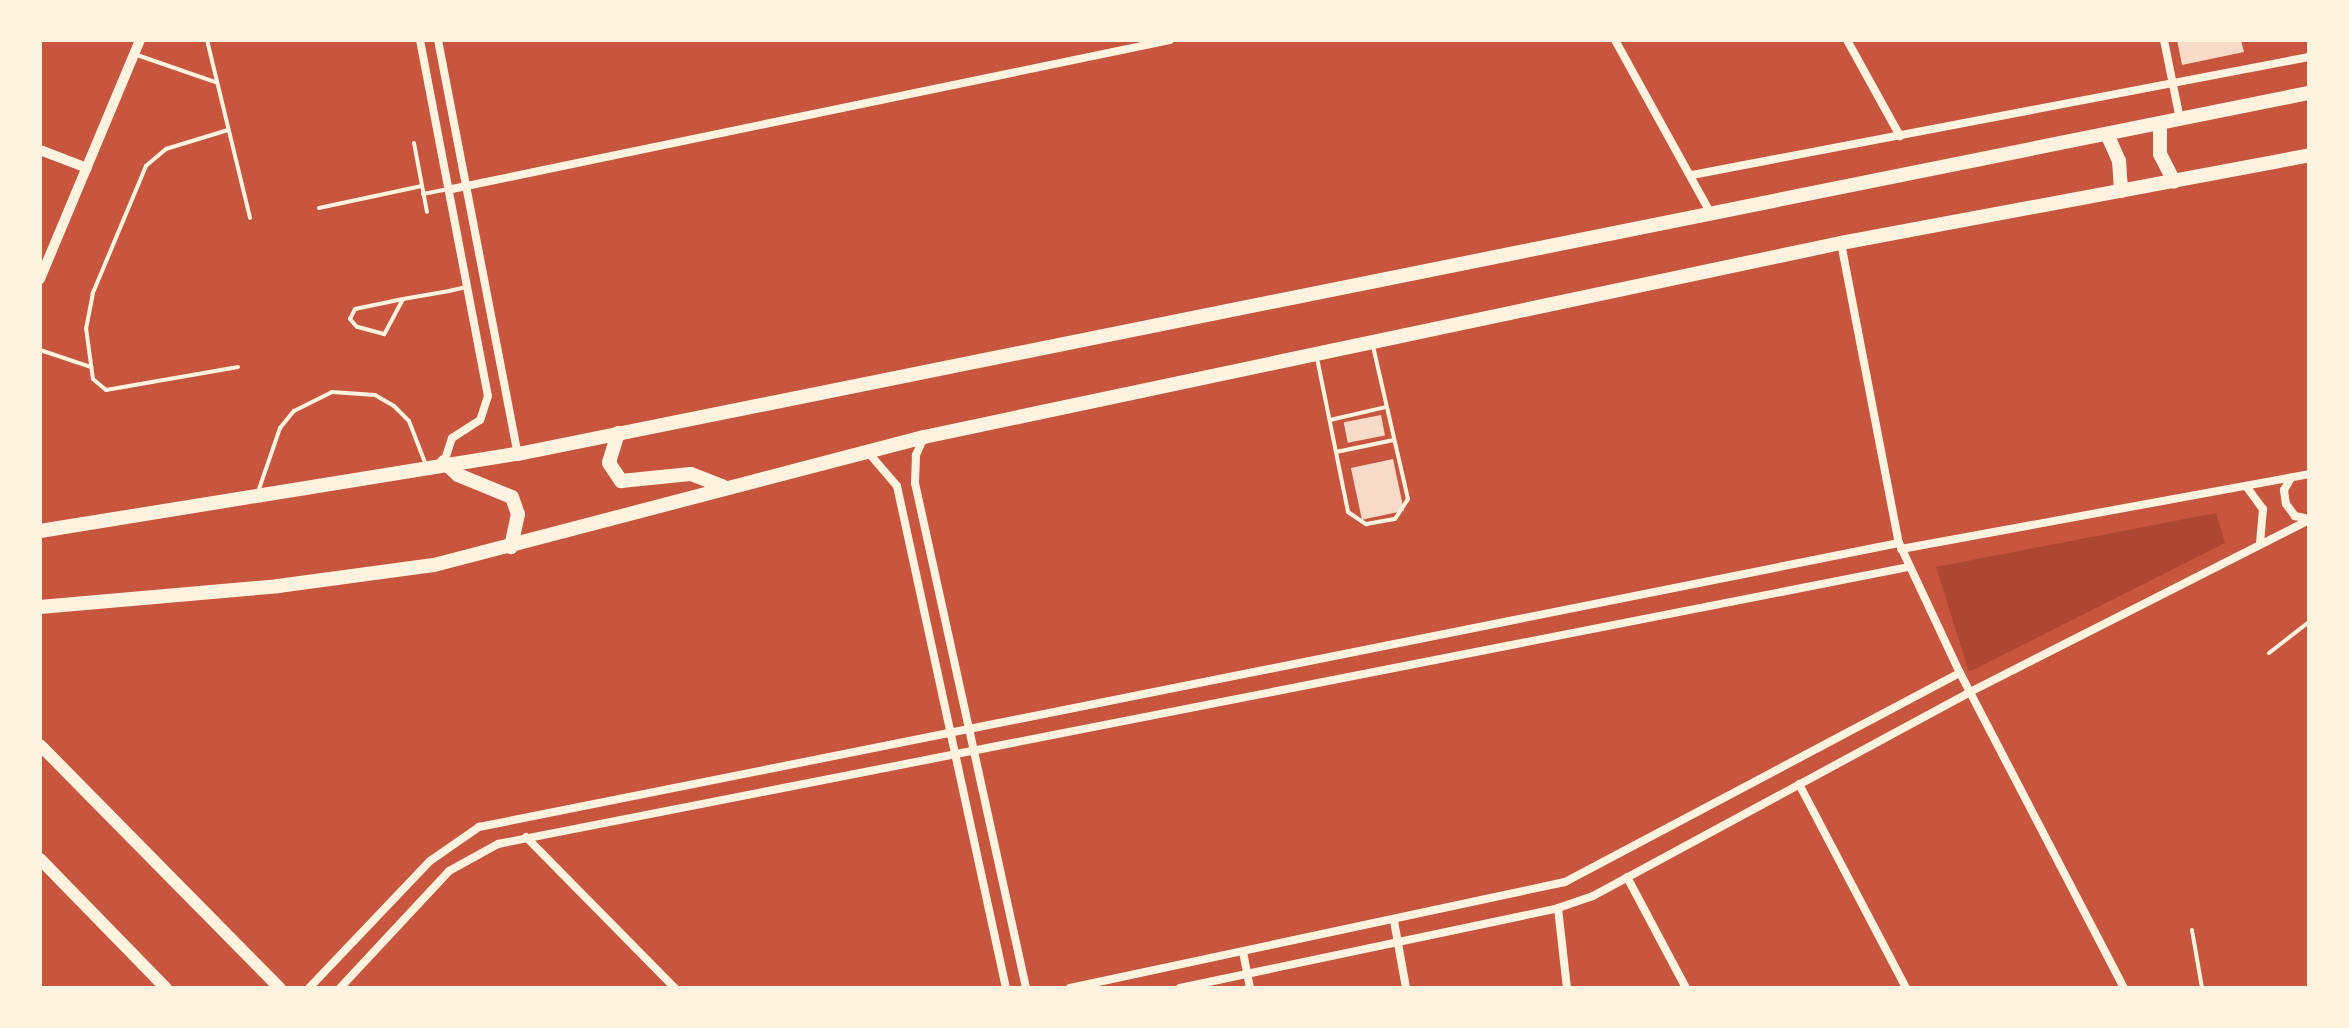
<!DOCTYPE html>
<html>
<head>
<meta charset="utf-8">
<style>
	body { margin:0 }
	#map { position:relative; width:2349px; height:1028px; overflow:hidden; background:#c8553d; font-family:"Roboto Condensed",sans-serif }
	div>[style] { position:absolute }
	.green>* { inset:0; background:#ae4732 }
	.building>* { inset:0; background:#f7dbc8; transform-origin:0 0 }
	.service>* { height:4px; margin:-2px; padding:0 2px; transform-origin:2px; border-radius:2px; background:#fff3e0 }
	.minor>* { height:8px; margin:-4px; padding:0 4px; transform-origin:4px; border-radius:4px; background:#fff3e0 }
	.tertiary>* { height:10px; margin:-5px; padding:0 5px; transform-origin:5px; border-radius:5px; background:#fff3e0 }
	.secondary>* { height:12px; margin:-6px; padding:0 6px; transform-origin:6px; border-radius:6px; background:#fff3e0 }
	.primary>* { height:14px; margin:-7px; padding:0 7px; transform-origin:7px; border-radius:7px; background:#fff3e0 }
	span { translate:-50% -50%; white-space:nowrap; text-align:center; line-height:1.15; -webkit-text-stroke:6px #fff3e0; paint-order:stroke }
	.frame { position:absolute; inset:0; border:42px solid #fff3e0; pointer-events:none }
</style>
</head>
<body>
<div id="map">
	<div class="green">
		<div style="clip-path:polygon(2216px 513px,2225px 543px,1969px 672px,1936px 567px)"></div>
	</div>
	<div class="building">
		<div style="clip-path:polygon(2177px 40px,2241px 40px,2244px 52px,2182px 65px)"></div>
		<div style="left:1381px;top:415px;width:21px;height:38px;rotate:79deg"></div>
		<div style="left:1393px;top:459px;width:53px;height:43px;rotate:78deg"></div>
	</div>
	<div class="service">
		<div style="left:207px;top:40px;width:183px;rotate:76.4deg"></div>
		<div style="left:137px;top:55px;width:83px;rotate:19.1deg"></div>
		<div style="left:228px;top:130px;width:65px;rotate:163deg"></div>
		<div style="left:166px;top:149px;width:26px;rotate:140deg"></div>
		<div style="left:146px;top:166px;width:138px;rotate:112.7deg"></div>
		<div style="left:93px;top:293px;width:36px;rotate:101deg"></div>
		<div style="left:86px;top:328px;width:51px;rotate:82.2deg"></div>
		<div style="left:93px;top:379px;width:17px;rotate:40deg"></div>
		<div style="left:106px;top:390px;width:134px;rotate:-9.9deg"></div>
		<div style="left:414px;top:143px;width:70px;rotate:79.3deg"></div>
		<div style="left:423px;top:194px;width:26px;rotate:-11deg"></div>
		<div style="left:319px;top:208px;width:105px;rotate:-12.1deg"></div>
		<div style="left:403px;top:299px;width:40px;rotate:118deg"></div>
		<div style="left:384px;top:334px;width:28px;rotate:-165deg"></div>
		<div style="left:357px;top:327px;width:11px;rotate:-131deg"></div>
		<div style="left:350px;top:319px;width:11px;rotate:-63deg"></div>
		<div style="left:355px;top:309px;width:49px;rotate:-11.8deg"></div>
		<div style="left:403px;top:299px;width:47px;rotate:-9.9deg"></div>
		<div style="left:449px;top:291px;width:18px;rotate:-13deg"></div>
		<div style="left:40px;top:350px;width:54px;rotate:18.4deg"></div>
		<div style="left:1317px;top:358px;width:157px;rotate:78.6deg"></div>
		<div style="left:1348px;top:512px;width:22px;rotate:34deg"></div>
		<div style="left:1366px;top:524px;width:29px;rotate:-10deg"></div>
		<div style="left:1395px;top:519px;width:24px;rotate:-57deg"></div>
		<div style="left:1408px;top:499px;width:157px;rotate:-102.9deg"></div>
		<div style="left:1330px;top:420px;width:57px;rotate:-13.1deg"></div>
		<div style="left:1336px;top:452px;width:59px;rotate:-11.7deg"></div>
		<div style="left:258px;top:492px;width:68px;rotate:-71deg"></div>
		<div style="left:280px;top:428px;width:22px;rotate:-51deg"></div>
		<div style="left:294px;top:411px;width:42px;rotate:-26.6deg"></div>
		<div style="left:332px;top:392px;width:43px;rotate:4deg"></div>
		<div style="left:375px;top:395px;width:22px;rotate:30deg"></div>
		<div style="left:394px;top:406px;width:21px;rotate:45deg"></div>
		<div style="left:409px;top:421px;width:47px;rotate:68.9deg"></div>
		<div style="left:2269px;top:653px;width:51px;rotate:-37.8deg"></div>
		<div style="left:2192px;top:930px;width:59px;rotate:80.2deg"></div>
	</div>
	<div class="minor">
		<div style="left:420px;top:40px;width:362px;rotate:79.2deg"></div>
		<div style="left:488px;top:396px;width:25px;rotate:108deg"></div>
		<div style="left:480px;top:420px;width:33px;rotate:147deg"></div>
		<div style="left:452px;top:438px;width:25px;rotate:108deg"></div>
		<div style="left:438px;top:40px;width:422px;rotate:79.1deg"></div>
		<div style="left:1615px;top:40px;width:199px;rotate:61.1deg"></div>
		<div style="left:1847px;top:40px;width:110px;rotate:61.1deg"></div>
		<div style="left:2164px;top:40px;width:81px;rotate:78.6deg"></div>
		<div style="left:1692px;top:175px;width:628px;rotate:-10.83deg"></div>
		<div style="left:452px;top:189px;width:733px;rotate:-11.72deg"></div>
		<div style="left:1841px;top:243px;width:306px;rotate:79.1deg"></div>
		<div style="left:1899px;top:543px;width:144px;rotate:64.9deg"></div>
		<div style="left:1960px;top:673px;width:355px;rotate:62.5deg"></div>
		<div style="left:924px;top:437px;width:20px;rotate:114deg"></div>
		<div style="left:916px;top:455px;width:28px;rotate:92deg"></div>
		<div style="left:915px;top:483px;width:517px;rotate:77.6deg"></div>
		<div style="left:867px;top:451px;width:46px;rotate:49.4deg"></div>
		<div style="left:897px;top:486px;width:514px;rotate:77.75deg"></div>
		<div style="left:2291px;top:478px;width:14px;rotate:120deg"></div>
		<div style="left:2284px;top:490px;width:14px;rotate:82deg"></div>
		<div style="left:2286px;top:504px;width:15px;rotate:53deg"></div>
		<div style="left:2295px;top:516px;width:14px;rotate:12deg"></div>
		<div style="left:2246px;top:486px;width:29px;rotate:54deg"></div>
		<div style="left:2263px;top:509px;width:34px;rotate:95deg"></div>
		<div style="left:1901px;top:549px;width:415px;rotate:-10.4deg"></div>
		<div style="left:1799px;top:784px;width:230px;rotate:62.3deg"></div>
		<div style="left:526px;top:837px;width:212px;rotate:45.4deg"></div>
		<div style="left:1627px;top:877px;width:126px;rotate:62deg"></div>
		<div style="left:1558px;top:908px;width:81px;rotate:83.6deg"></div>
		<div style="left:1394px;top:921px;width:68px;rotate:79.8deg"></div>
		<div style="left:1243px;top:952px;width:37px;rotate:79deg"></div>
		<div style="left:309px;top:988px;width:175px;rotate:-46.4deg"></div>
		<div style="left:430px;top:861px;width:60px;rotate:-34.8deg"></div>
		<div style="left:479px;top:827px;width:1448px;rotate:-11.31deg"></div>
		<div style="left:340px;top:988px;width:160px;rotate:-47deg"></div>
		<div style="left:449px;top:871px;width:56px;rotate:-28.9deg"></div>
		<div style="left:498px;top:844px;width:1438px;rotate:-11.11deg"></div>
		<div style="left:1070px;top:988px;width:506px;rotate:-12.09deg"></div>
		<div style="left:1565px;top:882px;width:447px;rotate:-27.9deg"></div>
		<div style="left:1180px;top:988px;width:386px;rotate:-11.9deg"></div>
		<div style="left:1558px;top:908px;width:37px;rotate:-19deg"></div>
		<div style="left:1593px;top:896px;width:429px;rotate:-28.4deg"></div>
		<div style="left:1970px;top:692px;width:380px;rotate:-26.9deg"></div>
	</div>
	<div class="tertiary">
		<div style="left:40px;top:150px;width:50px;rotate:21deg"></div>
		<div style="left:40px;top:279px;width:259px;rotate:-67.3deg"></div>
	</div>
	<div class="secondary">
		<div style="left:40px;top:745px;width:342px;rotate:45.4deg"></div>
		<div style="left:40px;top:859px;width:180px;rotate:45.7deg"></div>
	</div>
	<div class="primary">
		<div style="left:2160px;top:123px;width:31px;rotate:90deg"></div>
		<div style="left:2160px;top:154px;width:31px;rotate:63deg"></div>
		<div style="left:2107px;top:134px;width:30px;rotate:66deg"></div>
		<div style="left:2119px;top:161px;width:30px;rotate:86deg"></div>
		<div style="left:618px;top:433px;width:31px;rotate:107deg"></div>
		<div style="left:609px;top:463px;width:22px;rotate:56deg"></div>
		<div style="left:621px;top:481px;width:70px;rotate:-5.7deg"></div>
		<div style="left:691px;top:474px;width:34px;rotate:21deg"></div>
		<div style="left:444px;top:462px;width:19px;rotate:43deg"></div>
		<div style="left:458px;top:475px;width:58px;rotate:22.2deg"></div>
		<div style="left:512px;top:497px;width:18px;rotate:71deg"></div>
		<div style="left:518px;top:514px;width:34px;rotate:102deg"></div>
		<div style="left:40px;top:531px;width:484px;rotate:-9.2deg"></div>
		<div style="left:518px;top:454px;width:1827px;rotate:-11.4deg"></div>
		<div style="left:40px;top:607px;width:239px;rotate:-5deg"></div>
		<div style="left:278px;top:586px;width:157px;rotate:-7.7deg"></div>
		<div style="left:434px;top:565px;width:506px;rotate:-14.64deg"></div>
		<div style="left:924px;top:437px;width:937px;rotate:-11.95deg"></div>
		<div style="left:1841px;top:243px;width:476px;rotate:-10.6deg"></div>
	</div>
	<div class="frame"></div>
</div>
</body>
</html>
